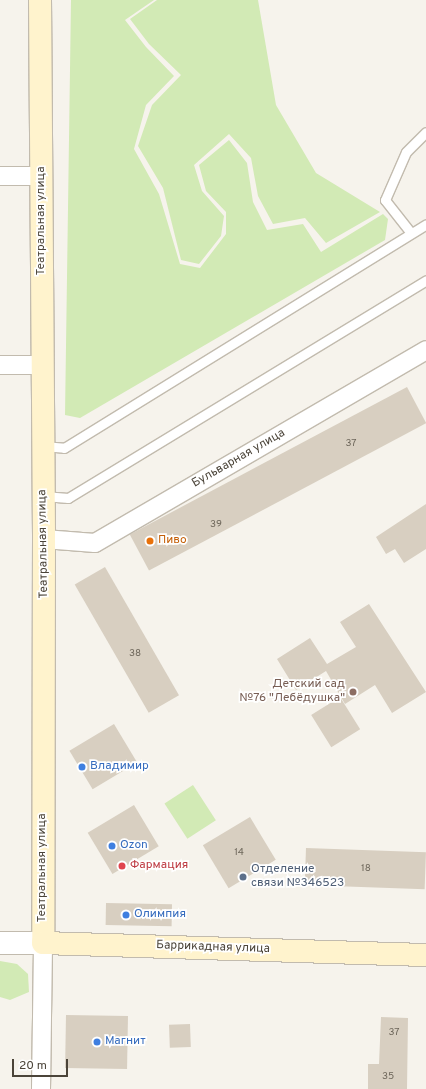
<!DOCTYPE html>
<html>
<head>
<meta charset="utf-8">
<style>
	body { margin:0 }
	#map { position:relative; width:426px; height:1089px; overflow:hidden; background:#f6f3ec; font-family:Overpass,sans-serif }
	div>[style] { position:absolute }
	.green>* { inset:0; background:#d2eab5; transform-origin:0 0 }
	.building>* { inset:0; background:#d8cfc1; transform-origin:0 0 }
	.roads { filter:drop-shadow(1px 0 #c2bbae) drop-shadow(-1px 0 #c2bbae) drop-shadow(0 1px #c2bbae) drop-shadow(0 -1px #c2bbae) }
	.service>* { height:9px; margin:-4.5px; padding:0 4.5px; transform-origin:4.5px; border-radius:4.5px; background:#fff }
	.minor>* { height:18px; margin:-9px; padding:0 9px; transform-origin:9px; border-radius:9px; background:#fff }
	.tertiary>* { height:22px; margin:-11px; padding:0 11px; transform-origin:11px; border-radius:11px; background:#fff }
	.secondary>* { height:22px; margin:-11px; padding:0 11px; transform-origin:11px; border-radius:11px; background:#fff3cd }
	.dots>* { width:11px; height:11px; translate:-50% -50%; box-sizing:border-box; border:2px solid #fff; border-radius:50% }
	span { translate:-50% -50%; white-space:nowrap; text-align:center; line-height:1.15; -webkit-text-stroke:3.5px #fff; paint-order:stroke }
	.number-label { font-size:10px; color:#6e675b }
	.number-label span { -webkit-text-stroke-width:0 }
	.street-label { font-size:12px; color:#4b4439 }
	.food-label { font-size:12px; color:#c56008 }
	.left { translate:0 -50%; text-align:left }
	.education-label { font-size:12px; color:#785e54 }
	.right { translate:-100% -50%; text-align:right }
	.shop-label { font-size:12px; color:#366cbe }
	.health-label { font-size:12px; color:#be3a42 }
	.service-label { font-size:12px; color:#4e5e75 }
	.scale { position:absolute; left:12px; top:1059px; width:56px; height:18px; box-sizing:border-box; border:2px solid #4b4439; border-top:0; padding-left:5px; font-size:12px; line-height:14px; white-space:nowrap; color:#4b4439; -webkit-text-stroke:3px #fff; paint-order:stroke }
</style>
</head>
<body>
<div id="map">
	<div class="green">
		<div style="clip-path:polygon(71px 0,154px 0,125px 20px,146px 47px,174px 76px,146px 105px,134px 149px,159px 194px,180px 264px,200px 268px,226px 234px,226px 212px,206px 191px,199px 165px,229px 140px,247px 163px,253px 202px,267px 230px,303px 224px,321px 252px,383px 214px,388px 219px,385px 240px,80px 418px,65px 415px)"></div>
		<div style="clip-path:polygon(157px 0,258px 0,276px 105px,316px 173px,380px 212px,326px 243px,305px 218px,273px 224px,258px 196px,251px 158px,229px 134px,194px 165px,202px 191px,224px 216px,221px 236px,199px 264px,181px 260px,163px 188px,138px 146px,152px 105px,181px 75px,149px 44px,130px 19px)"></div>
		<div style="left:193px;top:785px;width:42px;height:34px;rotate:57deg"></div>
		<div style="clip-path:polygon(0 961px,17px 964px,28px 974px,29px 992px,10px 1000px,0 997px)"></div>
	</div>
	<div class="building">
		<div style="left:407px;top:387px;width:41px;height:314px;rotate:62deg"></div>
		<div style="clip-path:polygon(426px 504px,426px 549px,404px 563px,395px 549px,386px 554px,376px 537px)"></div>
		<div style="left:105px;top:567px;width:148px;height:35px;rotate:60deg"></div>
		<div style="clip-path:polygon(369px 604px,426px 692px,392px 713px,375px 685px,345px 704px,326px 671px,296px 690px,277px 659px,310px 638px,327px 664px,356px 647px,340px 622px)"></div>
		<div style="left:340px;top:697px;width:38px;height:34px;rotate:58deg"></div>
		<div style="left:114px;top:724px;width:45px;height:52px;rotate:59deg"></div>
		<div style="left:134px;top:805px;width:48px;height:54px;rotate:59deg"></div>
		<div style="left:250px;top:817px;width:50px;height:55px;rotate:59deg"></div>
		<div style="left:306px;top:848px;width:120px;height:37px;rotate:2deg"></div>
		<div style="left:106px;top:903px;width:66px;height:22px;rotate:1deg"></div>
		<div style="left:66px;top:1015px;width:62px;height:53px;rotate:1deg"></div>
		<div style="clip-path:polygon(381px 1017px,408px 1018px,407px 1089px,368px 1089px,368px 1064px,379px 1064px)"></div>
		<div style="left:190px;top:1024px;width:23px;height:21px;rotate:88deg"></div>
	</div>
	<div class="roads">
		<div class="service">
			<div style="left:411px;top:233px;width:42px;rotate:-128.2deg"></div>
			<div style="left:385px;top:200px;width:52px;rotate:-66.4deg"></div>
			<div style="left:406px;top:152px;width:28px;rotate:-45deg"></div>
			<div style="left:43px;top:446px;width:21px;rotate:5deg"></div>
			<div style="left:64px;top:448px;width:426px;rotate:-31.7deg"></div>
			<div style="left:44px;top:496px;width:24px;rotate:5deg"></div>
			<div style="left:68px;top:498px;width:419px;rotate:-31.3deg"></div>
		</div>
		<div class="minor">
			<div style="left:0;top:176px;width:43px"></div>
			<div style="left:0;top:365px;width:42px"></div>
			<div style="left:44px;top:539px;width:51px;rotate:4.5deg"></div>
			<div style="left:95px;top:543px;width:383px;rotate:-30.2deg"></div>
			<div style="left:41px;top:1089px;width:146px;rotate:-89.2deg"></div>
		</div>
		<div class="tertiary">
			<div style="left:0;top:943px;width:43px"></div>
		</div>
		<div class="secondary">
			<div style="left:40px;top:0;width:539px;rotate:89.57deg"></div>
			<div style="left:44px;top:539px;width:404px;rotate:90.1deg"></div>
			<div style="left:43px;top:943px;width:383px;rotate:1.8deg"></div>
		</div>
	</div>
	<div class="dots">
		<div style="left:150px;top:541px;background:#e8710a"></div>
		<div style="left:353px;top:692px;background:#8d6e63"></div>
		<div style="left:82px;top:767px;background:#3f7fe0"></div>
		<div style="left:112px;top:846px;background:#3f7fe0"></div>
		<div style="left:122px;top:866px;background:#e0444e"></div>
		<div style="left:243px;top:877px;background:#5c6f8a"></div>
		<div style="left:126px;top:915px;background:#3f7fe0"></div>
		<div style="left:97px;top:1042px;background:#3f7fe0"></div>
	</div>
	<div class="number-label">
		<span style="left:351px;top:444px">37</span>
		<span style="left:216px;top:525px">39</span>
		<span style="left:135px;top:654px">38</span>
		<span style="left:239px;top:853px">14</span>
		<span style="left:366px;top:869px">18</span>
		<span style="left:394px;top:1033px">37</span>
		<span style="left:388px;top:1077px">35</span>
	</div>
	<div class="street-label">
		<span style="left:42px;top:221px;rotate:-90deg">Театральная улица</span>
		<span style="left:239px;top:459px;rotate:-30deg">Бульварная улица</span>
		<span style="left:44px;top:544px;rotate:-91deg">Театральная улица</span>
		<span style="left:43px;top:868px;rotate:-90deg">Театральная улица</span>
		<span style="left:213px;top:948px;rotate:2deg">Баррикадная улица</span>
	</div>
	<div class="food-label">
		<span class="left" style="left:158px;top:541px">Пиво</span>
	</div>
	<div class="education-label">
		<span class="right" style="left:345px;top:692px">Детский сад<br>№76 "Лебёдушка"</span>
	</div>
	<div class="shop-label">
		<span class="left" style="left:90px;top:767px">Владимир</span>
		<span class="left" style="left:120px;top:846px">Ozon</span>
		<span class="left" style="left:134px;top:915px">Олимпия</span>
		<span class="left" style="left:105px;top:1042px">Магнит</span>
	</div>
	<div class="health-label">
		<span class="left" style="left:130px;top:866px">Фармация</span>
	</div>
	<div class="service-label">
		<span class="left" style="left:251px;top:877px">Отделение<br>связи №346523</span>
	</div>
	<div class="scale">20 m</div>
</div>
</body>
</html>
